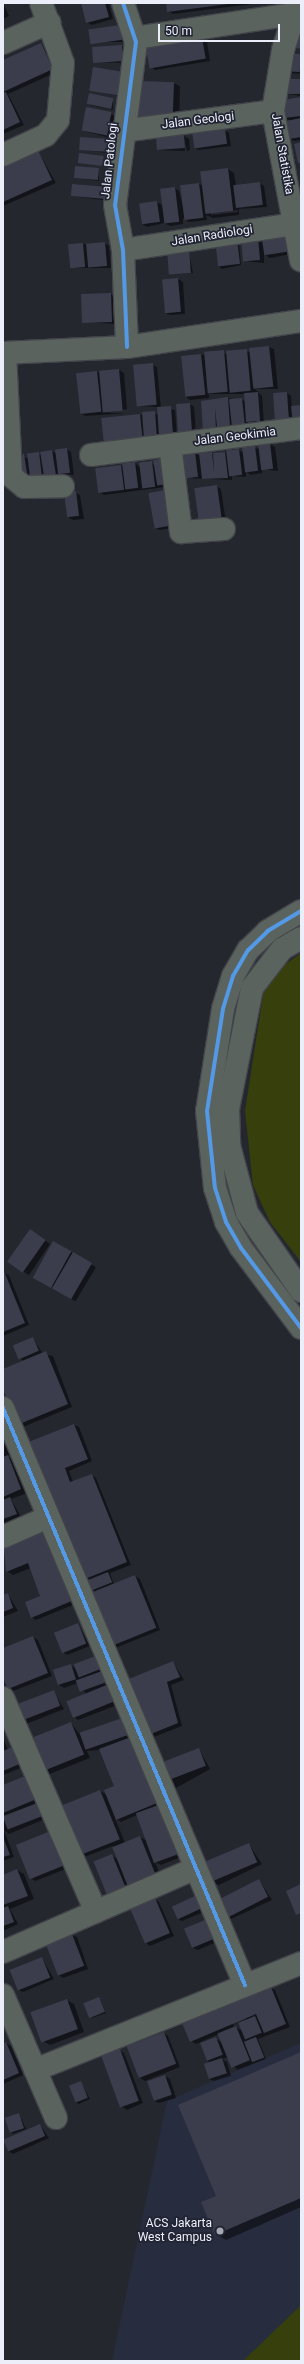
<!DOCTYPE html>
<html>
<head>
<meta charset="utf-8">
<style>
	body { margin:0 }
	#map { position:relative; width:304px; height:2364px; overflow:hidden; background:#25272f; font-family:Roboto,sans-serif }
	div>[style] { position:absolute }
	.built>* { inset:0; background:#282c3f }
	.green>* { inset:0; background:#373f0c }
	.shadow>* { inset:0; background:#0007; transform-origin:0 0 }
	.building>* { inset:0; background:#3b3d4d; transform-origin:0 0 }
	.roads { filter:drop-shadow(1px 0 #42444a) drop-shadow(-1px 0 #42444a) drop-shadow(0 1px #42444a) drop-shadow(0 -1px #42444a) }
	.minor>* { height:22px; margin:-11px; padding:0 11px; transform-origin:11px; border-radius:11px; background:#5b635e }
	.cycleway>* { height:4px; margin:-2px; padding:0 2px; transform-origin:2px; border-radius:2px; background:#5399e6 }
	.dots>* { width:11px; height:11px; translate:-50% -50%; box-sizing:border-box; border:2px solid #212433; border-radius:50% }
	span { translate:-50% -50%; white-space:nowrap; text-align:center; line-height:1.15; -webkit-text-stroke:3.5px #212433; paint-order:stroke }
	.street-label { font-size:12px; color:#eceff9 }
	.poi-label { font-size:12px; color:#eceff9 }
	.right { translate:-100% -50%; text-align:right }
	.frame { position:absolute; inset:0; border:4px solid #eceff9; pointer-events:none }
	.scale { position:absolute; left:158px; top:24px; width:122px; height:18px; box-sizing:border-box; border:2px solid #eceff9; border-top:0; padding-left:5px; font-size:12px; line-height:14px; white-space:nowrap; color:#eceff9; -webkit-text-stroke:3px #212433; paint-order:stroke }
</style>
</head>
<body>
<div id="map">
	<div class="built">
		<div style="clip-path:polygon(301px 2043px,301px 2361px,112px 2361px,167px 2101px)"></div>
	</div>
	<div class="green">
		<div style="clip-path:polygon(301px 953px,301px 1262px,270px 1222px,253px 1185px,245px 1111px,264px 989px,278px 970px)"></div>
		<div style="clip-path:polygon(301px 2305px,301px 2361px,243px 2361px)"></div>
	</div>
	<div class="shadow">
		<div style="clip-path:polygon(3px 3px,9px 16px,3px 19px)"></div>
		<div style="clip-path:polygon(82px 3px,109px 3px,113px 19px,92px 25px,87px 22px)"></div>
		<div style="clip-path:polygon(167px 3px,260px 3px,173px 14px,168px 11px)"></div>
		<div style="clip-path:polygon(120px 26px,126px 42px,91px 42px)"></div>
		<div style="clip-path:polygon(206px 36px,210px 61px,155px 70px,151px 67px)"></div>
		<div style="clip-path:polygon(41px 44px,57px 72px,8px 94px,24px 125px,3px 134px,3px 61px)"></div>
		<div style="clip-path:polygon(122px 46px,126px 49px,127px 63px,93px 62px)"></div>
		<div style="clip-path:polygon(301px 55px,301px 74px,288px 73px)"></div>
		<div style="clip-path:polygon(122px 73px,124px 97px,90px 90px)"></div>
		<div style="clip-path:polygon(301px 80px,301px 96px,281px 93px)"></div>
		<div style="clip-path:polygon(173px 83px,180px 86px,179px 123px,146px 122px)"></div>
		<div style="clip-path:polygon(301px 98px,301px 140px,294px 141px,290px 139px,291px 121px,285px 118px)"></div>
		<div style="clip-path:polygon(113px 99px,113px 110px,90px 105px)"></div>
		<div style="left:87px;top:108px;width:30px;height:23px;rotate:15deg"></div>
		<div style="clip-path:polygon(224px 130px,229px 133px,231px 146px,199px 150px,194px 148px)"></div>
		<div style="clip-path:polygon(184px 136px,189px 139px,190px 150px,187px 151px,184px 138px,185px 151px,158px 150px,157px 139px)"></div>
		<div style="clip-path:polygon(109px 140px,114px 142px,113px 154px,80px 149px)"></div>
		<div style="clip-path:polygon(38px 151px,56px 183px,3px 206px,3px 167px)"></div>
		<div style="clip-path:polygon(103px 156px,105px 166px,79px 162px)"></div>
		<div style="clip-path:polygon(98px 169px,99px 181px,75px 178px)"></div>
		<div style="clip-path:polygon(evenodd,228px 169px,234px 173px,236px 186px,260px 183px,264px 186px,267px 207px,239px 209px,239px 215px,213px 218px,206px 215px,207px 220px,189px 222px,183px 218px,183px 224px,170px 226px,164px 223px,147px 227px,142px 224px,157px 202px,163px 206px,175px 188px,179px 191px,184px 210px,199px 184px,203px 186px,228px 169px,238px 210px,238px 212px,211px 215px,211px 213px,238px 210px)"></div>
		<div style="clip-path:polygon(111px 190px,110px 201px,72px 196px)"></div>
		<div style="clip-path:polygon(288px 235px,291px 254px,270px 258px,264px 254px,264px 263px,244px 261px,258px 238px,263px 241px)"></div>
		<div style="clip-path:polygon(239px 242px,241px 265px,222px 269px,218px 266px)"></div>
		<div style="clip-path:polygon(105px 243px,109px 246px,111px 268px,70px 268px,69px 245px)"></div>
		<div style="clip-path:polygon(188px 248px,193px 273px,170px 274px)"></div>
		<div style="clip-path:polygon(178px 279px,183px 282px,185px 314px,170px 315px,165px 313px)"></div>
		<div style="clip-path:polygon(111px 294px,115px 297px,116px 324px,83px 322px)"></div>
		<div style="clip-path:polygon(269px 347px,274px 349px,278px 389px,255px 389px,262px 396px,264px 423px,248px 422px,249px 429px,208px 432px,202px 402px,227px 398px,246px 401px,245px 394px,209px 394px,209px 398px,190px 400px,186px 397px,201px 355px,250px 352px,250px 349px)"></div>
		<div style="clip-path:polygon(153px 365px,157px 367px,161px 408px,175px 410px,177px 437px,109px 448px,140px 415px,159px 414px,158px 407px,137px 406px)"></div>
		<div style="clip-path:polygon(119px 370px,124px 373px,127px 409px,107px 413px,127px 413px,86px 416px,81px 414px,96px 372px)"></div>
		<div style="clip-path:polygon(287px 393px,291px 396px,292px 407px,301px 406px,301px 427px,282px 424px)"></div>
		<div style="clip-path:polygon(190px 404px,194px 407px,196px 434px,180px 433px)"></div>
		<div style="clip-path:polygon(270px 444px,275px 447px,278px 471px,262px 469px,262px 473px,251px 475px,246px 472px,246px 477px,232px 476px,232px 480px,186px 478px,195px 453px,201px 456px,239px 450px,244px 453px)"></div>
		<div style="clip-path:polygon(66px 449px,71px 452px,74px 475px,59px 474px,60px 477px,22px 483px,14px 457px,29px 458px,52px 451px,57px 454px)"></div>
		<div style="clip-path:polygon(151px 462px,173px 486px,104px 495px,99px 492px,121px 466px,135px 463px,140px 467px)"></div>
		<div style="clip-path:polygon(216px 486px,221px 489px,226px 523px,200px 523px)"></div>
		<div style="clip-path:polygon(76px 493px,80px 495px,84px 519px,73px 520px,69px 518px)"></div>
		<div style="clip-path:polygon(176px 493px,181px 527px,159px 530px,154px 527px)"></div>
		<div style="clip-path:polygon(35px 1233px,50px 1244px,29px 1275px,8px 1262px)"></div>
		<div style="left:54px;top:1242px;width:49px;height:40px;rotate:31deg"></div>
		<div style="clip-path:polygon(3px 1273px,9px 1275px,29px 1325px,3px 1336px)"></div>
		<div style="clip-path:polygon(33px 1338px,43px 1354px,53px 1356px,72px 1407px,23px 1427px,3px 1386px,3px 1370px,24px 1361px,19px 1358px)"></div>
		<div style="clip-path:polygon(74px 1425px,79px 1427px,92px 1461px,69px 1471px,73px 1482px,92px 1475px,96px 1478px,131px 1565px,110px 1573px,114px 1585px,135px 1576px,140px 1579px,160px 1630px,113px 1649px,95px 1593px,27px 1444px)"></div>
		<div style="clip-path:polygon(3px 1439px,12px 1454px,7px 1456px,14px 1460px,27px 1493px,11px 1499px,21px 1517px,3px 1524px)"></div>
		<div style="clip-path:polygon(3px 1542px,78px 1603px,36px 1620px,31px 1617px,42px 1596px,31px 1568px,13px 1575px,7px 1571px)"></div>
		<div style="clip-path:polygon(8px 1594px,18px 1611px,3px 1617px,3px 1596px)"></div>
		<div style="clip-path:polygon(78px 1624px,90px 1646px,67px 1655px,63px 1652px)"></div>
		<div style="clip-path:polygon(33px 1637px,38px 1640px,52px 1676px,13px 1691px,3px 1675px,3px 1649px)"></div>
		<div style="clip-path:polygon(98px 1656px,120px 1704px,78px 1720px,74px 1717px,86px 1694px,78px 1683px,64px 1688px,59px 1685px,70px 1665px,76px 1669px)"></div>
		<div style="clip-path:polygon(173px 1662px,184px 1680px,171px 1685px,182px 1726px,151px 1738px,147px 1735px)"></div>
		<div style="clip-path:polygon(53px 1691px,64px 1709px,26px 1724px,22px 1721px)"></div>
		<div style="clip-path:polygon(3px 1712px,11px 1732px,3px 1735px)"></div>
		<div style="clip-path:polygon(evenodd,124px 1718px,186px 1855px,161px 1865px,155px 1862px,163px 1882px,114px 1899px,112px 1856px,118px 1859px,113px 1846px,84px 1857px,79px 1855px,100px 1791px,107px 1795px,115px 1787px,100px 1750px,87px 1751px,90px 1758px,47px 1775px,41px 1771px,71px 1723px,81px 1736px,124px 1718px,137px 1815px,148px 1841px,140px 1837px,125px 1843px,115px 1818px,121px 1822px,137px 1815px)"></div>
		<div style="clip-path:polygon(3px 1737px,8px 1750px,28px 1765px,3px 1775px)"></div>
		<div style="left:199px;top:1749px;width:23px;height:41px;rotate:61deg"></div>
		<div style="clip-path:polygon(30px 1775px,50px 1817px,9px 1834px,4px 1830px,14px 1857px,3px 1861px,3px 1786px)"></div>
		<div style="clip-path:polygon(249px 1844px,262px 1864px,219px 1885px,214px 1883px,206px 1865px)"></div>
		<div style="clip-path:polygon(17px 1845px,71px 1867px,35px 1881px,31px 1878px)"></div>
		<div style="clip-path:polygon(17px 1870px,24px 1874px,34px 1899px,10px 1909px,18px 1924px,3px 1931px,3px 1876px)"></div>
		<div style="clip-path:polygon(259px 1880px,272px 1900px,231px 1919px,227px 1917px)"></div>
		<div style="clip-path:polygon(199px 1895px,209px 1910px,182px 1921px,178px 1919px)"></div>
		<div style="clip-path:polygon(154px 1899px,159px 1902px,174px 1936px,150px 1946px,146px 1943px)"></div>
		<div style="clip-path:polygon(211px 1923px,219px 1941px,198px 1950px,193px 1948px,185px 1930px)"></div>
		<div style="clip-path:polygon(72px 1935px,77px 1937px,88px 1969px,63px 1978px,58px 1975px)"></div>
		<div style="clip-path:polygon(42px 1958px,54px 1979px,23px 1992px,18px 1990px,10px 1971px)"></div>
		<div style="clip-path:polygon(evenodd,271px 1988px,275px 1990px,290px 2027px,258px 2039px,266px 2059px,237px 2070px,228px 2057px,222px 2059px,227px 2062px,231px 2076px,214px 2081px,209px 2079px,211px 2063px,207px 2060px,216px 2039px,222px 2042px,219px 2034px,196px 2044px,191px 2041px,271px 1988px,245px 2017px,246px 2019px,233px 2025px,233px 2023px,245px 2017px,271px 1988px,239px 2023px,242px 2031px,233px 2025px,239px 2023px)"></div>
		<div style="clip-path:polygon(99px 1998px,106px 2013px,92px 2018px,90px 2017px)"></div>
		<div style="clip-path:polygon(67px 2000px,74px 2004px,84px 2032px,50px 2045px,43px 2041px)"></div>
		<div style="clip-path:polygon(164px 2033px,168px 2036px,180px 2067px,145px 2081px,140px 2078px)"></div>
		<div style="clip-path:polygon(6px 2043px,11px 2046px,23px 2075px,3px 2084px)"></div>
		<div style="clip-path:polygon(120px 2050px,124px 2053px,143px 2103px,127px 2110px,122px 2107px)"></div>
		<div style="clip-path:polygon(301px 2053px,301px 2207px,226px 2240px,216px 2234px,217px 2196px)"></div>
		<div style="clip-path:polygon(165px 2076px,170px 2079px,176px 2098px,159px 2103px,154px 2101px,148px 2083px)"></div>
		<div style="clip-path:polygon(81px 2083px,90px 2099px,79px 2104px,76px 2103px)"></div>
		<div style="clip-path:polygon(19px 2114px,26px 2129px,13px 2134px,11px 2132px)"></div>
		<div style="clip-path:polygon(40px 2125px,49px 2138px,13px 2154px,8px 2151px)"></div>
	</div>
	<div class="building">
		<div style="clip-path:polygon(81px 3px,105px 3px,109px 17px,86px 23px)"></div>
		<div style="clip-path:polygon(166px 3px,228px 3px,228px 4px,167px 12px)"></div>
		<div style="left:120px;top:25px;width:15px;height:32px;rotate:82deg"></div>
		<div style="clip-path:polygon(301px 29px,301px 49px,288px 46px)"></div>
		<div style="left:201px;top:32px;width:27px;height:57px;rotate:80deg"></div>
		<div style="clip-path:polygon(41px 43px,53px 69px,3px 92px,3px 60px)"></div>
		<div style="left:122px;top:45px;width:16px;height:30px;rotate:86deg"></div>
		<div style="left:285px;top:53px;width:16px;height:18px;rotate:4deg"></div>
		<div style="left:93px;top:67px;width:30px;height:24px;rotate:9deg"></div>
		<div style="left:281px;top:79px;width:20px;height:15px"></div>
		<div style="left:139px;top:81px;width:35px;height:38px;rotate:2deg"></div>
		<div style="clip-path:polygon(6px 92px,20px 122px,3px 130px,3px 93px)"></div>
		<div style="left:89px;top:93px;width:25px;height:11px;rotate:12deg"></div>
		<div style="clip-path:polygon(301px 97px,301px 116px,284px 118px,282px 100px)"></div>
		<div style="left:86px;top:107px;width:26px;height:24px;rotate:11deg"></div>
		<div style="clip-path:polygon(301px 118px,301px 137px,289px 139px,286px 121px)"></div>
		<div style="left:225px;top:129px;width:15px;height:33px;rotate:82deg"></div>
		<div style="left:184px;top:135px;width:13px;height:28px;rotate:86deg"></div>
		<div style="left:80px;top:137px;width:30px;height:13px;rotate:4deg"></div>
		<div style="clip-path:polygon(301px 142px,301px 163px,298px 163px,294px 144px)"></div>
		<div style="clip-path:polygon(38px 150px,52px 180px,3px 202px,3px 166px)"></div>
		<div style="left:79px;top:153px;width:25px;height:10px;rotate:7deg"></div>
		<div style="left:75px;top:166px;width:24px;height:12px;rotate:5deg"></div>
		<div style="left:228px;top:168px;width:43px;height:28px;rotate:83deg"></div>
		<div style="left:260px;top:182px;width:23px;height:27px;rotate:83deg"></div>
		<div style="left:199px;top:183px;width:35px;height:19px;rotate:83deg"></div>
		<div style="left:72px;top:184px;width:35px;height:12px;rotate:5deg"></div>
		<div style="left:175px;top:187px;width:35px;height:15px;rotate:83deg"></div>
		<div style="left:157px;top:201px;width:21px;height:18px;rotate:82deg"></div>
		<div style="left:284px;top:232px;width:20px;height:23px;rotate:81deg"></div>
		<div style="left:258px;top:237px;width:23px;height:17px;rotate:85deg"></div>
		<div style="left:237px;top:239px;width:25px;height:22px;rotate:83deg"></div>
		<div style="left:105px;top:242px;width:24px;height:19px;rotate:85deg"></div>
		<div style="left:83px;top:243px;width:24px;height:15px;rotate:85deg"></div>
		<div style="left:189px;top:247px;width:26px;height:22px;rotate:86deg"></div>
		<div style="left:178px;top:278px;width:34px;height:16px;rotate:85deg"></div>
		<div style="left:111px;top:293px;width:29px;height:30px;rotate:88deg"></div>
		<div style="left:269px;top:346px;width:41px;height:20px;rotate:84deg"></div>
		<div style="left:247px;top:349px;width:42px;height:21px;rotate:85deg"></div>
		<div style="left:224px;top:350px;width:42px;height:20px;rotate:85deg"></div>
		<div style="left:201px;top:354px;width:41px;height:20px;rotate:84deg"></div>
		<div style="left:153px;top:363px;width:42px;height:20px;rotate:85deg"></div>
		<div style="left:119px;top:369px;width:42px;height:20px;rotate:85deg"></div>
		<div style="left:97px;top:371px;width:41px;height:21px;rotate:84deg"></div>
		<div style="left:258px;top:392px;width:29px;height:14px;rotate:86deg"></div>
		<div style="left:287px;top:392px;width:29px;height:14px;rotate:86deg"></div>
		<div style="clip-path:polygon(228px 397px,230px 426px,217px 427px,215px 408px,216px 429px,203px 430px,201px 401px)"></div>
		<div style="left:242px;top:398px;width:28px;height:13px;rotate:84deg"></div>
		<div style="left:190px;top:403px;width:29px;height:14px;rotate:86deg"></div>
		<div style="clip-path:polygon(301px 405px,301px 424px,293px 425px,291px 406px)"></div>
		<div style="left:171px;top:406px;width:29px;height:14px;rotate:86deg"></div>
		<div style="left:155px;top:411px;width:29px;height:13px;rotate:86deg"></div>
		<div style="left:140px;top:414px;width:28px;height:39px;rotate:84deg"></div>
		<div style="left:270px;top:443px;width:26px;height:12px;rotate:83deg"></div>
		<div style="left:255px;top:446px;width:25px;height:13px;rotate:83deg"></div>
		<div style="left:67px;top:448px;width:25px;height:12px;rotate:83deg"></div>
		<div style="left:239px;top:449px;width:26px;height:13px;rotate:83deg"></div>
		<div style="left:52px;top:450px;width:25px;height:12px;rotate:81deg"></div>
		<div style="left:39px;top:452px;width:25px;height:12px;rotate:83deg"></div>
		<div style="left:195px;top:452px;width:25px;height:13px;rotate:83deg"></div>
		<div style="clip-path:polygon(212px 452px,214px 473px,213px 453px,225px 452px,228px 478px,202px 479px,199px 453px)"></div>
		<div style="left:24px;top:454px;width:25px;height:11px;rotate:81deg"></div>
		<div style="left:165px;top:458px;width:26px;height:12px;rotate:81deg"></div>
		<div style="left:152px;top:461px;width:26px;height:13px;rotate:83deg"></div>
		<div style="left:135px;top:462px;width:26px;height:13px;rotate:83deg"></div>
		<div style="left:121px;top:465px;width:25px;height:26px;rotate:83deg"></div>
		<div style="left:217px;top:485px;width:36px;height:23px;rotate:82deg"></div>
		<div style="left:171px;top:489px;width:36px;height:23px;rotate:80deg"></div>
		<div style="left:76px;top:491px;width:25px;height:12px;rotate:83deg"></div>
		<div style="left:30px;top:1229px;width:19px;height:40px;rotate:35deg"></div>
		<div style="left:53px;top:1241px;width:21px;height:42px;rotate:29deg"></div>
		<div style="left:73px;top:1252px;width:22px;height:42px;rotate:30deg"></div>
		<div style="clip-path:polygon(4px 1271px,25px 1323px,3px 1332px,3px 1272px)"></div>
		<div style="left:33px;top:1337px;width:15px;height:22px;rotate:67deg"></div>
		<div style="clip-path:polygon(46px 1351px,68px 1404px,17px 1425px,3px 1389px,3px 1369px)"></div>
		<div style="clip-path:polygon(74px 1424px,88px 1459px,65px 1468px,70px 1482px,92px 1474px,127px 1562px,80px 1581px,26px 1443px)"></div>
		<div style="clip-path:polygon(8px 1455px,21px 1489px,3px 1497px,3px 1457px)"></div>
		<div style="clip-path:polygon(10px 1497px,17px 1514px,3px 1519px,3px 1500px)"></div>
		<div style="clip-path:polygon(44px 1525px,74px 1600px,31px 1618px,25px 1602px,40px 1596px,28px 1563px,6px 1572px,3px 1541px)"></div>
		<div style="left:108px;top:1572px;width:11px;height:24px;rotate:68deg"></div>
		<div style="left:135px;top:1575px;width:57px;height:53px;rotate:68deg"></div>
		<div style="clip-path:polygon(8px 1593px,13px 1608px,3px 1612px,3px 1595px)"></div>
		<div style="left:78px;top:1623px;width:22px;height:26px;rotate:68deg"></div>
		<div style="clip-path:polygon(33px 1636px,48px 1673px,8px 1689px,3px 1678px,3px 1648px)"></div>
		<div style="left:98px;top:1655px;width:14px;height:26px;rotate:69deg"></div>
		<div style="clip-path:polygon(173px 1661px,180px 1677px,167px 1682px,178px 1723px,146px 1736px,124px 1681px)"></div>
		<div style="left:71px;top:1664px;width:16px;height:19px;rotate:72deg"></div>
		<div style="left:102px;top:1671px;width:12px;height:28px;rotate:70deg"></div>
		<div style="left:109px;top:1684px;width:18px;height:46px;rotate:68deg"></div>
		<div style="left:54px;top:1690px;width:17px;height:43px;rotate:69deg"></div>
		<div style="left:125px;top:1717px;width:18px;height:48px;rotate:71deg"></div>
		<div style="left:71px;top:1722px;width:35px;height:48px;rotate:68deg"></div>
		<div style="clip-path:polygon(131px 1737px,157px 1803px,116px 1820px,104px 1790px,114px 1786px,99px 1749px)"></div>
		<div style="clip-path:polygon(17px 1745px,24px 1762px,3px 1771px,3px 1751px)"></div>
		<div style="left:199px;top:1748px;width:19px;height:43px;rotate:69deg"></div>
		<div style="clip-path:polygon(30px 1774px,39px 1798px,3px 1813px,3px 1785px)"></div>
		<div style="left:100px;top:1790px;width:53px;height:44px;rotate:68deg"></div>
		<div style="left:40px;top:1802px;width:14px;height:40px;rotate:69deg"></div>
		<div style="left:164px;top:1803px;width:53px;height:30px;rotate:70deg"></div>
		<div style="left:53px;top:1830px;width:37px;height:40px;rotate:68deg"></div>
		<div style="left:140px;top:1836px;width:45px;height:30px;rotate:68deg"></div>
		<div style="clip-path:polygon(3px 1837px,10px 1855px,3px 1857px)"></div>
		<div style="left:249px;top:1843px;width:21px;height:50px;rotate:67deg"></div>
		<div style="left:112px;top:1854px;width:38px;height:20px;rotate:68deg"></div>
		<div style="clip-path:polygon(17px 1869px,28px 1896px,3px 1905px,3px 1875px)"></div>
		<div style="left:259px;top:1879px;width:20px;height:47px;rotate:63deg"></div>
		<div style="clip-path:polygon(301px 1884px,301px 1913px,296px 1915px,286px 1891px)"></div>
		<div style="left:199px;top:1894px;width:14px;height:30px;rotate:65deg"></div>
		<div style="left:155px;top:1898px;width:38px;height:27px;rotate:67deg"></div>
		<div style="clip-path:polygon(8px 1906px,14px 1922px,3px 1926px,3px 1908px)"></div>
		<div style="left:207px;top:1919px;width:21px;height:25px;rotate:67deg"></div>
		<div style="left:72px;top:1934px;width:34px;height:28px;rotate:69deg"></div>
		<div style="left:42px;top:1957px;width:22px;height:35px;rotate:68deg"></div>
		<div style="clip-path:polygon(271px 1987px,286px 2024px,264px 2033px,256px 2014px,190px 2042px,182px 2023px)"></div>
		<div style="left:99px;top:1997px;width:16px;height:17px;rotate:68deg"></div>
		<div style="left:67px;top:1999px;width:32px;height:39px;rotate:70deg"></div>
		<div style="left:255px;top:2016px;width:18px;height:18px;rotate:68deg"></div>
		<div style="left:236px;top:2026px;width:37px;height:20px;rotate:68deg"></div>
		<div style="left:164px;top:2032px;width:34px;height:40px;rotate:69deg"></div>
		<div style="left:216px;top:2037px;width:19px;height:17px;rotate:69deg"></div>
		<div style="left:256px;top:2037px;width:22px;height:13px;rotate:68deg"></div>
		<div style="clip-path:polygon(6px 2042px,19px 2073px,3px 2080px,3px 2044px)"></div>
		<div style="left:120px;top:2049px;width:55px;height:20px;rotate:70deg"></div>
		<div style="clip-path:polygon(301px 2052px,301px 2198px,215px 2235px,201px 2202px,216px 2196px,178px 2105px)"></div>
		<div style="left:222px;top:2058px;width:16px;height:19px;rotate:72deg"></div>
		<div style="left:165px;top:2075px;width:21px;height:19px;rotate:71deg"></div>
		<div style="left:81px;top:2081px;width:18px;height:13px;rotate:68deg"></div>
		<div style="left:19px;top:2113px;width:16px;height:15px;rotate:72deg"></div>
		<div style="left:40px;top:2124px;width:13px;height:40px;rotate:67deg"></div>
	</div>
	<div class="roads">
		<div class="minor">
			<div style="left:123px;top:3px;width:41px;rotate:71.6deg"></div>
			<div style="left:136px;top:42px;width:164px;rotate:97.3deg"></div>
			<div style="left:115px;top:205px;width:46px;rotate:79.9deg"></div>
			<div style="left:123px;top:250px;width:97px;rotate:87.6deg"></div>
			<div style="left:298px;top:3px;width:49px;rotate:107.7deg"></div>
			<div style="left:283px;top:50px;width:62px;rotate:99.3deg"></div>
			<div style="left:273px;top:111px;width:152px;rotate:79.4deg"></div>
			<div style="left:135px;top:38px;width:161px;rotate:-8.6deg"></div>
			<div style="left:3px;top:43px;width:51px;rotate:-24.1deg"></div>
			<div style="left:122px;top:131px;width:152px;rotate:-7.5deg"></div>
			<div style="left:3px;top:155px;width:47px;rotate:-24.9deg"></div>
			<div style="left:46px;top:135px;width:19px;rotate:-51deg"></div>
			<div style="left:58px;top:120px;width:57px;rotate:-85deg"></div>
			<div style="left:63px;top:63px;width:64px;rotate:-110.1deg"></div>
			<div style="left:123px;top:250px;width:180px;rotate:-8.6deg"></div>
			<div style="left:3px;top:353px;width:124px;rotate:-2.8deg"></div>
			<div style="left:127px;top:347px;width:176px;rotate:-8.5deg"></div>
			<div style="left:5px;top:353px;width:123px;rotate:87.2deg"></div>
			<div style="left:11px;top:476px;width:17px;rotate:40deg"></div>
			<div style="left:24px;top:487px;width:39px;rotate:-1deg"></div>
			<div style="left:170px;top:445px;width:88px;rotate:82.8deg"></div>
			<div style="left:181px;top:532px;width:43px;rotate:-4deg"></div>
			<div style="left:91px;top:455px;width:212px;rotate:-7.3deg"></div>
			<div style="left:301px;top:911px;width:39px;rotate:149deg"></div>
			<div style="left:268px;top:931px;width:28px;rotate:136deg"></div>
			<div style="left:248px;top:950px;width:30px;rotate:120deg"></div>
			<div style="left:233px;top:976px;width:34px;rotate:107deg"></div>
			<div style="left:223px;top:1009px;width:103px;rotate:98.9deg"></div>
			<div style="left:207px;top:1111px;width:77px;rotate:84.1deg"></div>
			<div style="left:215px;top:1188px;width:36px;rotate:72deg"></div>
			<div style="left:226px;top:1222px;width:30px;rotate:60deg"></div>
			<div style="left:241px;top:1248px;width:100px;rotate:53.1deg"></div>
			<div style="left:301px;top:938px;width:22px;rotate:150deg"></div>
			<div style="left:282px;top:949px;width:49px;rotate:127.6deg"></div>
			<div style="left:252px;top:988px;width:123px;rotate:101.2deg"></div>
			<div style="left:228px;top:1109px;width:36px;rotate:88deg"></div>
			<div style="left:229px;top:1145px;width:70px;rotate:75.2deg"></div>
			<div style="left:247px;top:1213px;width:95px;rotate:55.3deg"></div>
			<div style="left:3px;top:1408px;width:626px;rotate:67.25deg"></div>
			<div style="left:3px;top:1537px;width:47px;rotate:-23.8deg"></div>
			<div style="left:3px;top:1698px;width:233px;rotate:66.5deg"></div>
			<div style="left:3px;top:1952px;width:210px;rotate:-23.5deg"></div>
			<div style="left:3px;top:1995px;width:134px;rotate:66.7deg"></div>
			<div style="left:35px;top:2070px;width:287px;rotate:-21.9deg"></div>
		</div>
	</div>
	<div class="cycleway">
		<div style="left:123px;top:3px;width:41px;rotate:71.6deg"></div>
		<div style="left:136px;top:42px;width:164px;rotate:97.3deg"></div>
		<div style="left:115px;top:205px;width:46px;rotate:79.9deg"></div>
		<div style="left:123px;top:250px;width:97px;rotate:87.6deg"></div>
		<div style="left:301px;top:911px;width:39px;rotate:149deg"></div>
		<div style="left:268px;top:931px;width:28px;rotate:136deg"></div>
		<div style="left:248px;top:950px;width:30px;rotate:120deg"></div>
		<div style="left:233px;top:976px;width:34px;rotate:107deg"></div>
		<div style="left:223px;top:1009px;width:103px;rotate:98.9deg"></div>
		<div style="left:207px;top:1111px;width:77px;rotate:84.1deg"></div>
		<div style="left:215px;top:1188px;width:36px;rotate:72deg"></div>
		<div style="left:226px;top:1222px;width:30px;rotate:60deg"></div>
		<div style="left:241px;top:1248px;width:100px;rotate:53.1deg"></div>
		<div style="left:3px;top:1408px;width:626px;rotate:67.25deg"></div>
	</div>
	<div class="dots">
		<div style="left:220px;top:2231px;background:#a6a9b2"></div>
	</div>
	<div class="street-label">
		<span style="left:198px;top:121px;rotate:-7deg">Jalan Geologi</span>
		<span style="left:282px;top:154px;rotate:80deg">Jalan Statistika</span>
		<span style="left:110px;top:161px;rotate:-84deg">Jalan Patologi</span>
		<span style="left:212px;top:236px;rotate:-9deg">Jalan Radiologi</span>
		<span style="left:235px;top:437px;rotate:-7deg">Jalan Geokimia</span>
	</div>
	<div class="poi-label">
		<span class="right" style="left:212px;top:2231px">ACS Jakarta<br>West Campus</span>
	</div>
	<div class="frame"></div>
	<div class="scale">50 m</div>
</div>
</body>
</html>
